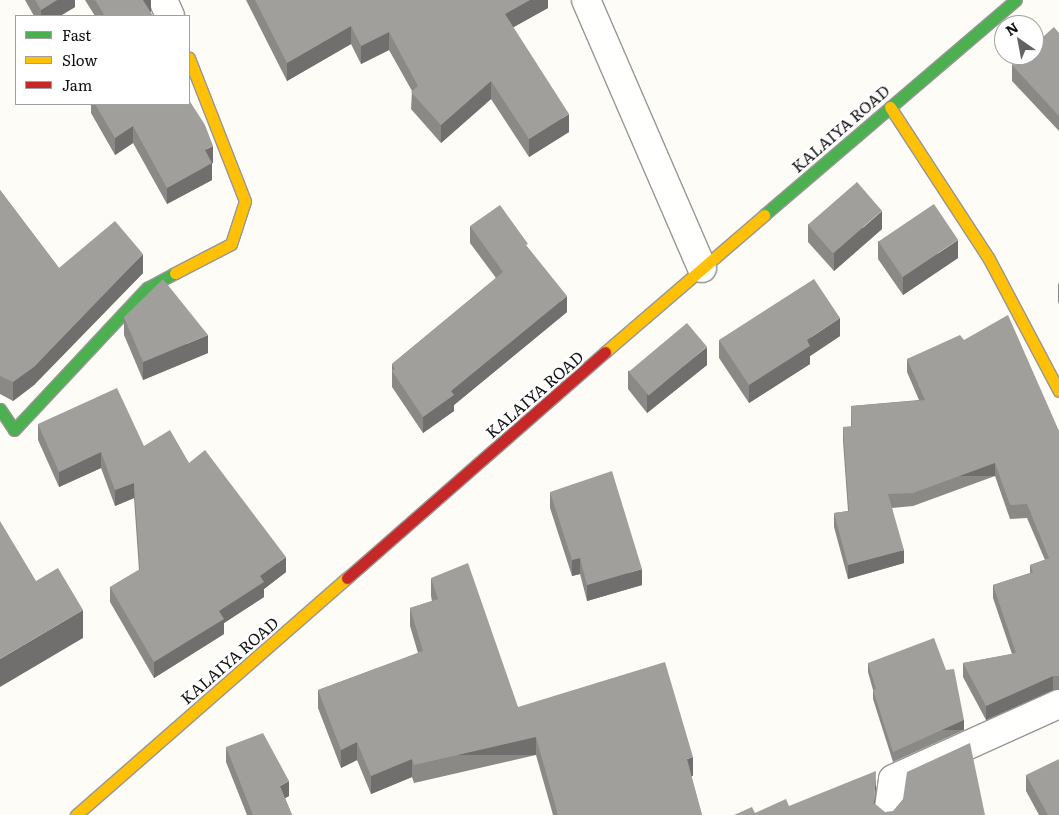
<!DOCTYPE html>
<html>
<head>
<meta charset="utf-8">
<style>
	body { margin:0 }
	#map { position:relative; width:1059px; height:815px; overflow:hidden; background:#fdfcf7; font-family:Literata,serif }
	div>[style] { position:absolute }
	.roads { filter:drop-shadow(1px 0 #979795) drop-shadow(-1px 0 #979795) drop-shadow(0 1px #979795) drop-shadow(0 -1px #979795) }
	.street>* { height:28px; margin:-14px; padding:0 14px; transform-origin:14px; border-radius:14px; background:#fffffe }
	.fast>* { height:11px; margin:-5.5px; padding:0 5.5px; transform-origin:5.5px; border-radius:5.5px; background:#4caf50 }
	.slow>* { height:11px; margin:-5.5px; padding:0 5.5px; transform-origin:5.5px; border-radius:5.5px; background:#ffc107 }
	.jam>* { height:11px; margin:-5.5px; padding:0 5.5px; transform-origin:5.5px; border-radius:5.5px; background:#c62828 }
	.wall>* { inset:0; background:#8a8986 }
	.shaded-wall>* { inset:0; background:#716f6d; transform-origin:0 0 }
	.building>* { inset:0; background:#a19f9c; transform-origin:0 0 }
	span { translate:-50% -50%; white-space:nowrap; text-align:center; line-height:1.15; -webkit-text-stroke:5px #fff; paint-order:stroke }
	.street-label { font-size:16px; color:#111 }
	.legend { position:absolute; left:15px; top:15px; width:175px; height:90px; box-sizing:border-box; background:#fff; border:1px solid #a0a0a0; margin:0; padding:6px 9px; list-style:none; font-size:15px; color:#111 }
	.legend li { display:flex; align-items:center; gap:10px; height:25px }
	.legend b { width:25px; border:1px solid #a0a0a0 }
	.north { position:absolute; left:994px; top:15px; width:50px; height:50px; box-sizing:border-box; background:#fff; border:1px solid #a0a0a0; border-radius:50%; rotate:327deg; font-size:14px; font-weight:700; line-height:20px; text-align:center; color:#111 }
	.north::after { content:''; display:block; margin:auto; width:18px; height:22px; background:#646362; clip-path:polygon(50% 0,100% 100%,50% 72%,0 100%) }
</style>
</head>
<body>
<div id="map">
	<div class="roads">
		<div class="street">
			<div style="left:163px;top:0;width:17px;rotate:66deg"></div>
			<div style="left:586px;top:0;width:292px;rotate:66.6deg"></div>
			<div style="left:888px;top:815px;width:36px;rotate:-82deg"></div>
			<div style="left:893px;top:779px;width:182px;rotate:-24.3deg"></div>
		</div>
		<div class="fast">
			<div style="left:764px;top:215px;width:331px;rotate:-40.5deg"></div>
			<div style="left:0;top:409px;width:25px;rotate:56deg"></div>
			<div style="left:14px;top:430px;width:195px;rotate:-46.9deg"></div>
			<div style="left:147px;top:288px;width:32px;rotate:-28deg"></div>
		</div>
		<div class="slow">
			<div style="left:890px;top:107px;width:181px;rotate:56.9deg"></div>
			<div style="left:989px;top:259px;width:149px;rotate:62.1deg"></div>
			<div style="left:175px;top:273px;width:63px;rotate:-27.4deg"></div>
			<div style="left:231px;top:244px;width:45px;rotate:-72deg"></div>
			<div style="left:245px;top:201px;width:154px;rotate:-111.4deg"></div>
			<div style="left:605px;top:352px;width:210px;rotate:-40.7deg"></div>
			<div style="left:76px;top:815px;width:360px;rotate:-41.2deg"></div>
		</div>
		<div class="jam">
			<div style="left:347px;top:578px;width:343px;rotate:-41.2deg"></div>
		</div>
	</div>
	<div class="wall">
		<div style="clip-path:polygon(25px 0,75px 0,75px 7px,60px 16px,34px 16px)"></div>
		<div style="clip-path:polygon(85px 0,151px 0,151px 12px,150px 12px,153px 16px,95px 16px)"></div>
		<div style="clip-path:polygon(246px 0,548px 0,548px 8px,513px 27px,569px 132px,529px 157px,491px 99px,441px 143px,411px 109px,412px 91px,389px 50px,361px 64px,351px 44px,287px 81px)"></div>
		<div style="clip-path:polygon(1059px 33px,1059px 131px,1012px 81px,1012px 65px)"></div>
		<div style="clip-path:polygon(91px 104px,189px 104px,213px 163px,212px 163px,212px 180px,167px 204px,133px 143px,115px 155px,91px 113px)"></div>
		<div style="clip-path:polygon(0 190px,59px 268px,143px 273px,34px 385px,13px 401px,0 394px)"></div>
		<div style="clip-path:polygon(808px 224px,882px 229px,834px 271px,808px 242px)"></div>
		<div style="clip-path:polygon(470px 226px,528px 248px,567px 312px,454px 405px,454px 411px,423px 433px,392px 387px,392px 364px,496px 278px,470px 243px)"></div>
		<div style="clip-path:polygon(878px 241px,958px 258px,903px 295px,878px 259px)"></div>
		<div style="clip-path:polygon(1059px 283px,1059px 304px,1058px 302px,1058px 284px)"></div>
		<div style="clip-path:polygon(124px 317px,208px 353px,143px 380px,124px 335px)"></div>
		<div style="clip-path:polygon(840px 336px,810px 356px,810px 364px,749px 403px,719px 358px,719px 340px)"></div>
		<div style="clip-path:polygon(964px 340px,1059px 431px,1059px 690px,1053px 690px,986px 720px,963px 677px,963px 663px,1012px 654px,993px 598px,993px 585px,1030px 573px,1030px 565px,1045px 560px,1027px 518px,1010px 519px,995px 476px,913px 506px,892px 508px,904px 563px,848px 579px,834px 527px,834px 513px,848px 511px,843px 441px,843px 427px,851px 427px,851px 406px,919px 400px,907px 372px,907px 359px)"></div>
		<div style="clip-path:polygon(707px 365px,647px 413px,628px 389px,628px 371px)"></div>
		<div style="clip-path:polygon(38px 424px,144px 446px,189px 463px,286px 572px,264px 589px,264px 597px,224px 623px,224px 634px,154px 678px,110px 602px,110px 587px,139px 570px,134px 498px,115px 506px,101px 468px,59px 487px,38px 440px)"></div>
		<div style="clip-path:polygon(550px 492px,642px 585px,587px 601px,580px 574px,572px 576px,550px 508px)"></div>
		<div style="clip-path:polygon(431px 578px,518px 707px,693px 776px,691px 776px,702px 815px,553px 815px,536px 755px,414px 783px,412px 777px,371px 794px,357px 760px,341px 768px,318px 708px,318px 690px,418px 653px,410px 626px,410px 608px,432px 601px,431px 596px)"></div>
		<div style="clip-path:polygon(868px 663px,964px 730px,893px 762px,873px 699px,873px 690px,868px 672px)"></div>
		<div style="clip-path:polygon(226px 747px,289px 796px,285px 798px,292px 815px,247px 815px,226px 762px)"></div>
		<div style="clip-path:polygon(1026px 775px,1059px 815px,1039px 815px,1026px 791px)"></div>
	</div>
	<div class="shaded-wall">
		<div style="clip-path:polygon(57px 0,75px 0,75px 7px,60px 16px,41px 16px,41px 10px)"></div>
		<div style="clip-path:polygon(143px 0,151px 0,151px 12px,143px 16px)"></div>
		<div style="clip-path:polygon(530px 0,548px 0,548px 8px,505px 32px,505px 14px)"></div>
		<div style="clip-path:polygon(351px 26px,351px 44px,287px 81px,287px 63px)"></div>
		<div style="clip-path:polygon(389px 32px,389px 50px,361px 64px,361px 46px)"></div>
		<div style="clip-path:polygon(491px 81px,491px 99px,441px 143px,441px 125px)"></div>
		<div style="clip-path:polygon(569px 114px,569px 132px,529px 157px,529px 139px)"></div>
		<div style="clip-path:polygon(133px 126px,133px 143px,115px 155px,115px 138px)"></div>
		<div style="clip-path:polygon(213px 146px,213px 163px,205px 167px,205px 150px)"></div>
		<div style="clip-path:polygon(212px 163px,212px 180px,167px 204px,167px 188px)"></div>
		<div style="clip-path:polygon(882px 211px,882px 229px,834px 271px,834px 253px)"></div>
		<div style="clip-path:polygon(958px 240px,958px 258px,903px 295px,903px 277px)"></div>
		<div style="clip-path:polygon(143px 254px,143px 273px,34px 385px,13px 401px,13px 382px)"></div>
		<div style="clip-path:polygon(567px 296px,567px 312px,454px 405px,454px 411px,423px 433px,423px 417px,451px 391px)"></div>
		<div style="clip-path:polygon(840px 318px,840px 336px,810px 356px,810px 364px,749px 403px,749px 385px,807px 340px)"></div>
		<div style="clip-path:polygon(208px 335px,208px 353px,143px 380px,143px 362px)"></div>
		<div style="clip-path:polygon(707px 347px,707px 365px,647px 413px,647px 395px)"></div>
		<div style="clip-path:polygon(101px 452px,101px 468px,59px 487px,59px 472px)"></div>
		<div style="left:995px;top:463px;width:13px;height:87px;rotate:90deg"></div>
		<div style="clip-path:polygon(134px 483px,134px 498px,115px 506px,115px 490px)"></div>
		<div style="clip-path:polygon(904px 550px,904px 563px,848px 579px,848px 565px)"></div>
		<div style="clip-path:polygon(286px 557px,286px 572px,264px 589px,264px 597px,224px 623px,224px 634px,154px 678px,154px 662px,219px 611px,260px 576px)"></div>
		<div style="clip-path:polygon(580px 558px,580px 574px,572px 576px,572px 560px)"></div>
		<div style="clip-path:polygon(642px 569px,642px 585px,587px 601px,587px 585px)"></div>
		<div style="clip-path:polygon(83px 610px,83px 638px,0 687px,0 659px)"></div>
		<div style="clip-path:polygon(1053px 676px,1053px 690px,986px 720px,986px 706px)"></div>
		<div style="left:964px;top:720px;width:10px;height:78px;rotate:90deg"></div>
		<div style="left:536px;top:737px;width:18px;height:125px;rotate:90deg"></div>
		<div style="clip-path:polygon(357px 742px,357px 760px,341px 768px,341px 750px)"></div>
		<div style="clip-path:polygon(693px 757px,693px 776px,687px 777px,687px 759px)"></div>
		<div style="clip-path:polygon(412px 759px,412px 777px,371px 794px,371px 776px)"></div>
		<div style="clip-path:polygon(876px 771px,876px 789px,874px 815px,874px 803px)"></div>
		<div style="clip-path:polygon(289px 781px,289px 796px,280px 801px,280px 786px)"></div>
	</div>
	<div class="building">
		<div style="clip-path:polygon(35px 0,57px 0,41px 10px)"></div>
		<div style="clip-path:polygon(95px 0,143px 0,153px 16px,105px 16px)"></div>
		<div style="clip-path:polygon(255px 0,530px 0,505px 14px,569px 114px,529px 139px,491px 81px,441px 125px,411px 92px,418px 86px,389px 32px,361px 46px,351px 26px,287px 63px)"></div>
		<div style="clip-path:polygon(1054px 27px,1059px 33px,1059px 116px,1012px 65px,1023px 55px,1034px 55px,1034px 45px)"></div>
		<div style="clip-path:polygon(189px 100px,205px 125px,213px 146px,205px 150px,212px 163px,167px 188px,133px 126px,115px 138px,95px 104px,189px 104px)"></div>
		<div style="left:857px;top:182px;width:38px;height:65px;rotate:49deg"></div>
		<div style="clip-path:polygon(0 190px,59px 268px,115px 221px,143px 254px,34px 367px,13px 382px,0 376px)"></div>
		<div style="left:934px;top:204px;width:43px;height:67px;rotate:56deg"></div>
		<div style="clip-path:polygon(500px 205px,528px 244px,526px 245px,567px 296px,451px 391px,454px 395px,423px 417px,392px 371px,395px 369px,392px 364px,503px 272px,470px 226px)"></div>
		<div style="clip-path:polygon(163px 279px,208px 335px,143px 362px,124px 317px)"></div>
		<div style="clip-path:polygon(814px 279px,840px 318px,807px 340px,810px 346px,749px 385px,719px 340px)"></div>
		<div style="clip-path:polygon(1008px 315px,1059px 431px,1059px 676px,1053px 676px,986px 706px,963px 663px,1016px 653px,993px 585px,1033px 572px,1030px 565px,1049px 558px,1027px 504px,1010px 505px,995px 463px,913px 493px,888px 494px,904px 550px,848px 565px,834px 513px,849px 511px,843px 427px,852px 426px,851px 406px,925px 400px,907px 359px,960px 335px,964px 340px)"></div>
		<div style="left:687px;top:323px;width:31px;height:76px;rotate:50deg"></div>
		<div style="clip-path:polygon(117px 388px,144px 446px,170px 430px,189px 463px,205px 450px,286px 557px,260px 576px,264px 582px,219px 611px,224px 619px,154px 662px,110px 587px,140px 569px,134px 483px,115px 490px,101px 452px,59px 472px,38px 424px)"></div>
		<div style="clip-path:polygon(612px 471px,642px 569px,587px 585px,580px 558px,572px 560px,550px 492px)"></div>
		<div style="clip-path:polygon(0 521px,36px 581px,58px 568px,83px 610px,0 659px)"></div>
		<div style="clip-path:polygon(468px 563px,518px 707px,665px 662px,693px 757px,687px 759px,702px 815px,558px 815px,536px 737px,414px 765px,412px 759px,371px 776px,357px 742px,341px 750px,318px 690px,423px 651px,410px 608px,438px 599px,431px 578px)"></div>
		<div style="clip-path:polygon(934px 638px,946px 670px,954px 669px,964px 720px,893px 752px,873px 690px,876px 689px,868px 663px)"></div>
		<div style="clip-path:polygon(263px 733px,289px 781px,280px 786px,292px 815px,253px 815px,226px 747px)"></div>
		<div style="clip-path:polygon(970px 743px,985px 815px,734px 815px,752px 807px,755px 813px,786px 799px,789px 806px,876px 771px,874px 803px,885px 812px,893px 811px,903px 799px,907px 772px)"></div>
		<div style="clip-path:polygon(1059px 759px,1059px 815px,1048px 815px,1026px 775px)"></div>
	</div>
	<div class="street-label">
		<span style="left:840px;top:128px;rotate:-41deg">KALAIYA ROAD</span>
		<span style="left:534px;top:394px;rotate:-41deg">KALAIYA ROAD</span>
		<span style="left:229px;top:660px;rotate:-41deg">KALAIYA ROAD</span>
	</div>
	<ul class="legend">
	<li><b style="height:6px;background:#4caf50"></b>Fast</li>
	<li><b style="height:6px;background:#ffc107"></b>Slow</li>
	<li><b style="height:6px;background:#c62828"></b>Jam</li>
	</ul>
	<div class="north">N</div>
</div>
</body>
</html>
